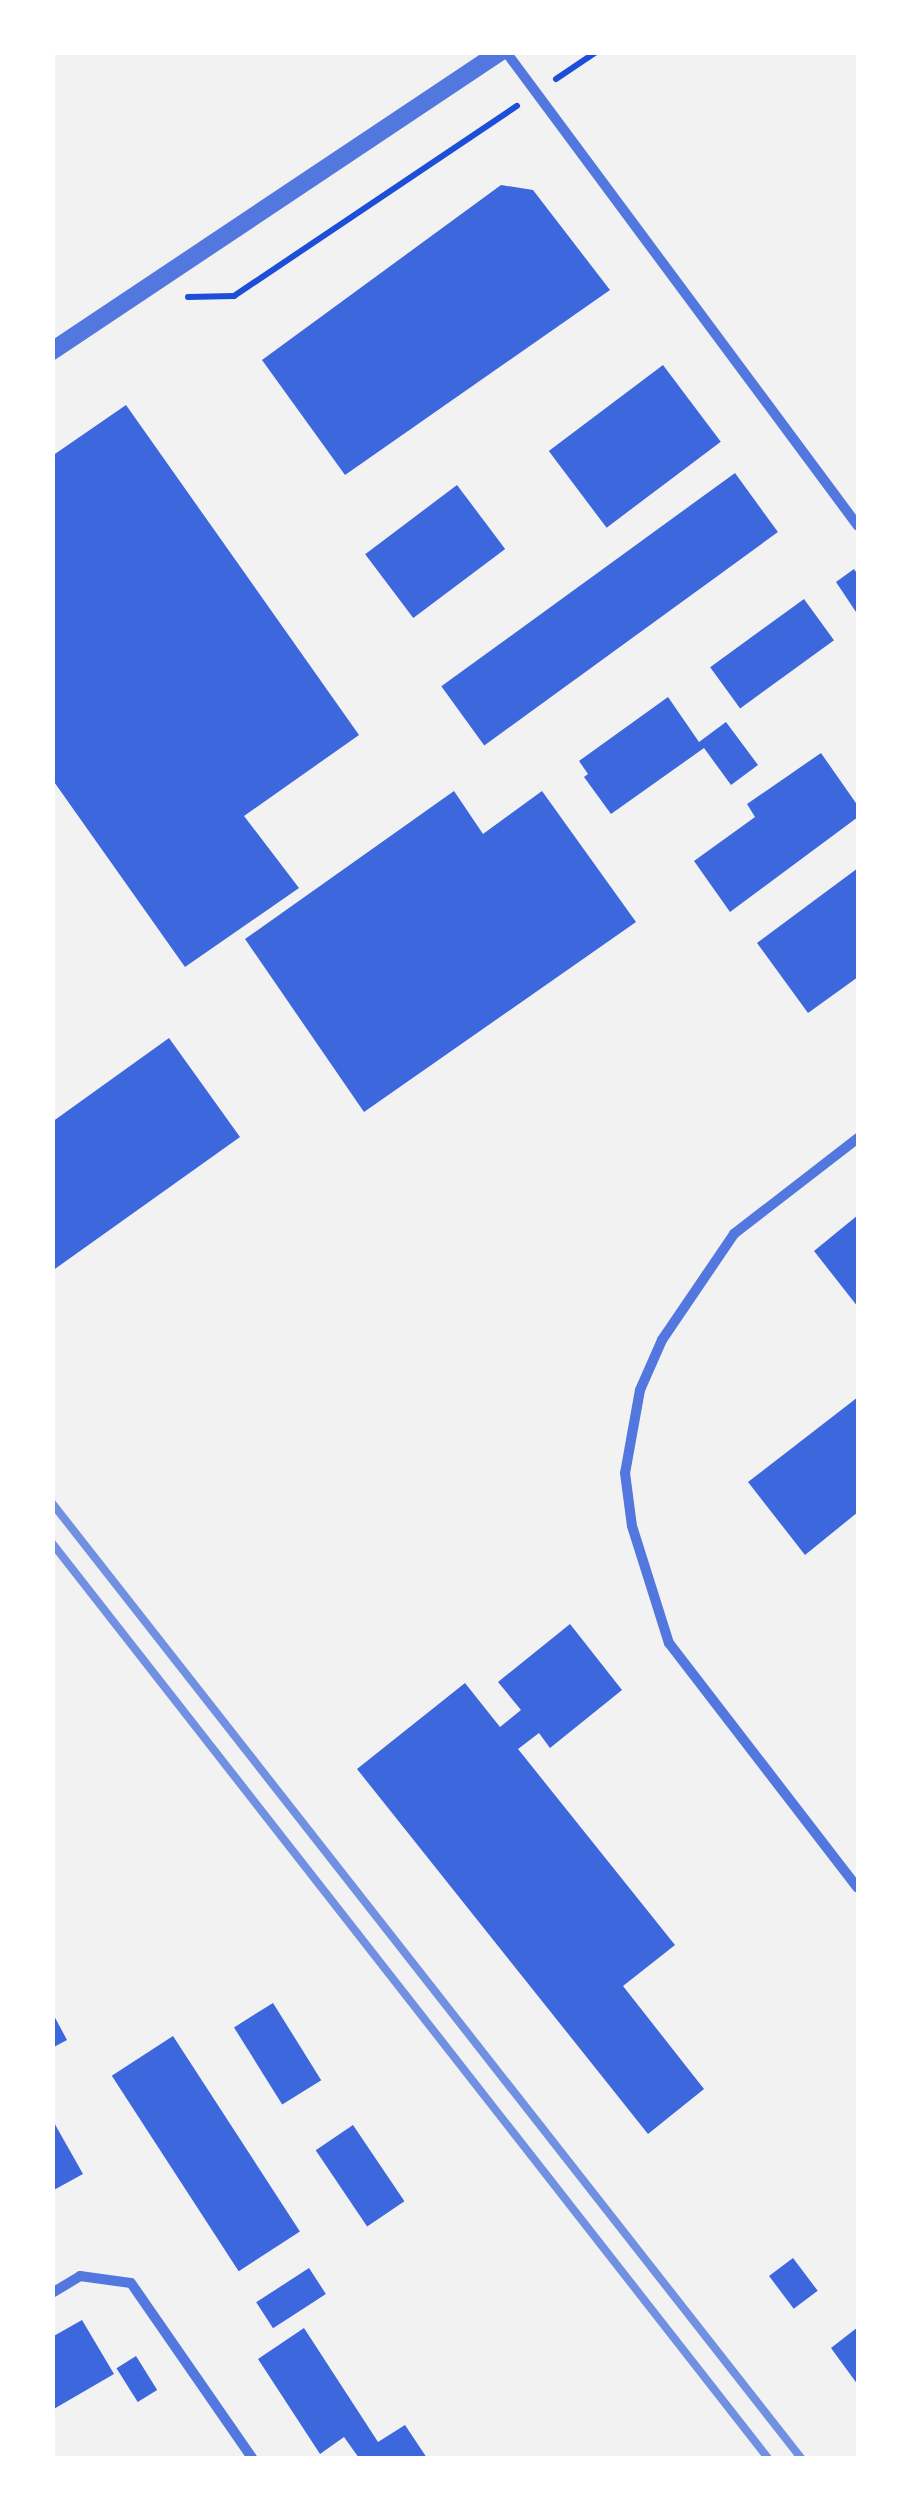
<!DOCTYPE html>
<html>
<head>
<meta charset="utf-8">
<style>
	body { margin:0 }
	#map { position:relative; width:911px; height:2511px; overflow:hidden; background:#f2f2f2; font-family:Lora,serif }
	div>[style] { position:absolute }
	.building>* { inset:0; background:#3d67dc; transform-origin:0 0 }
	.path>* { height:6px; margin:-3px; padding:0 3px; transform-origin:3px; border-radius:3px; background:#1d4ed8 }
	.minor>* { height:10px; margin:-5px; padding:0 5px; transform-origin:5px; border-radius:5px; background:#5277de }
	.tertiary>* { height:18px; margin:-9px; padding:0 9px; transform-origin:9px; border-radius:9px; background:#5277de }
	.rail>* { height:8px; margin:-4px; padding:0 4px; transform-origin:4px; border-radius:4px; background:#7290e2 }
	span { translate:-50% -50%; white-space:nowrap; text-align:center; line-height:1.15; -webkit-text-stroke:8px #fff; paint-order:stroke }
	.frame { position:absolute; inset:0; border:55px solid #fff; pointer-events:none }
</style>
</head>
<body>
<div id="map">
	<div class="building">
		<div style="clip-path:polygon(501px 185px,533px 190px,610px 290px,345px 475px,262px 360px)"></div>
		<div style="left:663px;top:365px;width:96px;height:143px;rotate:53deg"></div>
		<div style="clip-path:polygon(126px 405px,359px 735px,244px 816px,299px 888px,185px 967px,52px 779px,52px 456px)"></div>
		<div style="left:735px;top:473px;width:73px;height:363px;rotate:54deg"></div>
		<div style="left:457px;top:485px;width:80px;height:115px;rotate:53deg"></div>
		<div style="clip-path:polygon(854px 569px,858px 575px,858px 615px,836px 582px)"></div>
		<div style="left:804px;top:599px;width:51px;height:116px;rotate:54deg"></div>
		<div style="clip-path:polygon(668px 697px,699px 742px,726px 722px,758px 765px,731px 785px,704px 748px,611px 814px,584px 777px,588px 774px,579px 761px)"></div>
		<div style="clip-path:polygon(821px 753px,858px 806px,858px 817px,730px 912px,694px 861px,755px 817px,747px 804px)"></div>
		<div style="clip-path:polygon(454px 791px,483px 834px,542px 791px,636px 922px,364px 1112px,245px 939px)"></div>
		<div style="clip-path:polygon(858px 868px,858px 977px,808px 1013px,757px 943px)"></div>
		<div style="clip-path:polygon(169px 1038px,240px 1137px,52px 1271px,52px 1122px)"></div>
		<div style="clip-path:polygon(858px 1215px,858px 1307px,814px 1251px)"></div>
		<div style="clip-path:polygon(858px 1397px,858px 1512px,805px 1555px,748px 1482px)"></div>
		<div style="clip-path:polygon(570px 1624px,622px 1690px,550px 1748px,539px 1733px,518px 1749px,675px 1945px,623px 1986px,704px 2089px,648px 2134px,357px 1769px,465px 1683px,500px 1727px,521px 1710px,498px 1682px)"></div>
		<div style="left:273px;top:2003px;width:91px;height:46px;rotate:58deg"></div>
		<div style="clip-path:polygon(52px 2012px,67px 2040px,52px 2048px)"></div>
		<div style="left:173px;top:2036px;width:233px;height:73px;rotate:57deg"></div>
		<div style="clip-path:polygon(52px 2119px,83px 2174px,52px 2191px)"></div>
		<div style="left:353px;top:2125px;width:92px;height:45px;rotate:56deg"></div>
		<div style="left:793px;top:2258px;width:41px;height:30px;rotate:53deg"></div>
		<div style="left:309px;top:2268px;width:31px;height:63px;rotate:57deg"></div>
		<div style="clip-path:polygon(82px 2320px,114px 2374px,52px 2410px,52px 2337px)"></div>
		<div style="clip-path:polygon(858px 2327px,858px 2385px,831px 2348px)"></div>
		<div style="clip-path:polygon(304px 2328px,378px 2442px,405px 2425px,427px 2458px,359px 2458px,344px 2437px,320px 2454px,258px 2359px)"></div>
		<div style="left:136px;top:2356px;width:40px;height:23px;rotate:58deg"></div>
	</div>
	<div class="path">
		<div style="left:556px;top:79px;width:48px;rotate:-34deg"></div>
		<div style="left:188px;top:297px;width:46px;rotate:-1.2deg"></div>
		<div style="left:234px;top:296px;width:341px;rotate:-33.9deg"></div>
	</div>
	<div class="minor">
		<div style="left:506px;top:52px;width:590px;rotate:53.4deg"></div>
		<div style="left:858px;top:1138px;width:157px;rotate:142.3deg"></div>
		<div style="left:734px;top:1234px;width:128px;rotate:124.2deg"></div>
		<div style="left:662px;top:1340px;width:55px;rotate:113.7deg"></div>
		<div style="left:640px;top:1390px;width:84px;rotate:100.2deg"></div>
		<div style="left:625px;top:1473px;width:53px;rotate:82.5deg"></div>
		<div style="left:632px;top:1526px;width:123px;rotate:72.5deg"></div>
		<div style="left:669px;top:1643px;width:309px;rotate:52.4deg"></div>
		<div style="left:52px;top:2293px;width:33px;rotate:-31deg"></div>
		<div style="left:80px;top:2276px;width:51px;rotate:7.8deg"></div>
		<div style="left:131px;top:2283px;width:213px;rotate:55.3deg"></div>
	</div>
	<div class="tertiary">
		<div style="left:52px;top:351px;width:539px;rotate:-33.72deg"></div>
	</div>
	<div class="rail">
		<div style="left:52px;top:1503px;width:1214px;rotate:51.89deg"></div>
		<div style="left:52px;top:1543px;width:1162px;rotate:51.96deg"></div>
	</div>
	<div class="frame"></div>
</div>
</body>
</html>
